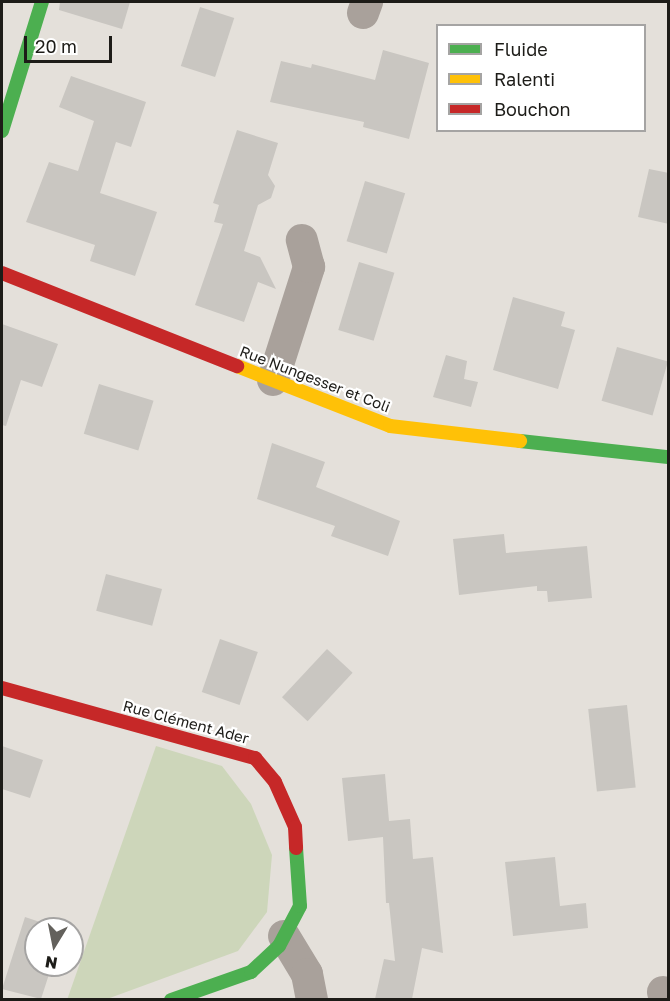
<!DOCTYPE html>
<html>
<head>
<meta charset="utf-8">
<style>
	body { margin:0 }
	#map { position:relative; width:670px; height:1001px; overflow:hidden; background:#e4e0da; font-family:"Golos Text",sans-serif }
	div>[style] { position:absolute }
	.green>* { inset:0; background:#cdd6ba }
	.building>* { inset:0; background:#c9c6c1; transform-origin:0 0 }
	.street>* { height:32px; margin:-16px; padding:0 16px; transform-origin:16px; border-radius:16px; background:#a9a19b }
	.fast>* { height:14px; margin:-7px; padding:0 7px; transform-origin:7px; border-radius:7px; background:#4caf50 }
	.slow>* { height:14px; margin:-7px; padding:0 7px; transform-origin:7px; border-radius:7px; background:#ffc107 }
	.jam>* { height:14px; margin:-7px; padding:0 7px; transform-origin:7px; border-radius:7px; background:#c62828 }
	span { translate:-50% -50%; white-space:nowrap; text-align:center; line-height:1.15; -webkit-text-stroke:4.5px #fff; paint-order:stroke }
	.street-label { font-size:15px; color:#1d1c18 }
	.frame { position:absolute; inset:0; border:3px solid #1d1c18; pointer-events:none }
	.legend { position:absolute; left:436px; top:24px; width:210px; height:108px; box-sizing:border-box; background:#fff; border:2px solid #a5a4a3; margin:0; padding:8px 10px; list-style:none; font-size:18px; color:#1d1c18 }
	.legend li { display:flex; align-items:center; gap:12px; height:30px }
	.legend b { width:30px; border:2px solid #a5a4a3 }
	.north { position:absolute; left:24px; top:917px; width:60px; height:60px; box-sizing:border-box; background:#fff; border:2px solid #a5a4a3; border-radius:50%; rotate:190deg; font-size:16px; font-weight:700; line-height:24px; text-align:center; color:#1d1c18 }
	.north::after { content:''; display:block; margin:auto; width:21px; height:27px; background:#63615c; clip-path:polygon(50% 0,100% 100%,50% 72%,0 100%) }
	.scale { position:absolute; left:24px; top:36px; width:88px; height:27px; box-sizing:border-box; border:3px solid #1d1c18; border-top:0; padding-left:8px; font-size:18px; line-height:21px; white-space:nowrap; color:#1d1c18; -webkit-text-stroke:4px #fff; paint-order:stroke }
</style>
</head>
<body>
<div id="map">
	<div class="green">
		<div style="clip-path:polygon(156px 746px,222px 766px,251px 804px,272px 855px,267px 912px,238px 951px,107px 999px,67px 1000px)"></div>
	</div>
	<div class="building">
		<div style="clip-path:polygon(60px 2px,130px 2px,122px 29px,59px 10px)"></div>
		<div style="left:200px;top:7px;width:36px;height:62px;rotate:18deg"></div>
		<div style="clip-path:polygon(383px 50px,429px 63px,409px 139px,363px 127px,364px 122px,270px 102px,281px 61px,311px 68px,312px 64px,375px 80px)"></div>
		<div style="clip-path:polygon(71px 76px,146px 102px,131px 147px,116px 142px,100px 193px,157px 212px,135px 276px,90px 261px,95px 245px,26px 222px,49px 162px,78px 171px,94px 121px,59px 107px)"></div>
		<div style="clip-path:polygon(237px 130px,278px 143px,268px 175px,275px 186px,271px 198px,258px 205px,244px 251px,260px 257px,276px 289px,258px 282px,244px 322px,195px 305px,223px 224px,214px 222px,219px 205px,213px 203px)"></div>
		<div style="clip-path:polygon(649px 169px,669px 173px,669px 224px,638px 217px)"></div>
		<div style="left:365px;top:181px;width:42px;height:63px;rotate:17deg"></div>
		<div style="left:359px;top:262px;width:37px;height:71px;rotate:17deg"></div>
		<div style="clip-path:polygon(513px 297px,565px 312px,561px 326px,575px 330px,558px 389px,493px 370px)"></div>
		<div style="clip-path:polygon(2px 324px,58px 344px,42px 387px,21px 380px,6px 426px,2px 425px)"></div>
		<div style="left:617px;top:347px;width:53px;height:56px;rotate:16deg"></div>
		<div style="clip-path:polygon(446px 355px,467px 361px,464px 379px,478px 382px,471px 407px,433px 397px)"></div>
		<div style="left:99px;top:384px;width:57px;height:52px;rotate:17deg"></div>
		<div style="clip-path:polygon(272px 443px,325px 462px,316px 487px,400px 521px,388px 556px,331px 536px,335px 526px,257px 499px)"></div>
		<div style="clip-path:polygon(504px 534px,506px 553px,587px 546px,592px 598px,548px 602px,547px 591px,537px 591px,537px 586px,459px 595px,453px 539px)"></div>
		<div style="left:106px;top:574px;width:58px;height:38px;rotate:15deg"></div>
		<div style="left:220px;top:639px;width:40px;height:56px;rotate:19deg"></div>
		<div style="left:327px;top:649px;width:35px;height:66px;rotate:43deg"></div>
		<div style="left:627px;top:705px;width:83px;height:39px;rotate:84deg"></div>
		<div style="clip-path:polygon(2px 746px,43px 760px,30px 798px,2px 789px)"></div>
		<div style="clip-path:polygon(385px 774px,389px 821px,410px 819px,413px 859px,433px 857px,443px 953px,422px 948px,412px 999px,375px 999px,384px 959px,395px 961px,389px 903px,386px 903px,383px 837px,348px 841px,342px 778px)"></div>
		<div style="clip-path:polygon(555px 857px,560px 906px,586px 903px,588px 928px,513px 936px,505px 862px)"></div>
		<div style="clip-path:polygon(25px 917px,61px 929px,36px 929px,36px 965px,52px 965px,41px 999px,2px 989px)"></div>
	</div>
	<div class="street">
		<div style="left:363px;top:13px;width:12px;rotate:-70deg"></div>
		<div style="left:273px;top:380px;width:119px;rotate:-72.3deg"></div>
		<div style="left:309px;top:267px;width:28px;rotate:-105deg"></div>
		<div style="left:284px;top:936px;width:44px;rotate:58.8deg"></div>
		<div style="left:307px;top:974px;width:26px;rotate:79deg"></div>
		<div style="left:663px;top:992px;width:8px;rotate:76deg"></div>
	</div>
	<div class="fast">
		<div style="left:2px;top:131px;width:135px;rotate:-72.8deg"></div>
		<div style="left:520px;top:441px;width:149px;rotate:6.2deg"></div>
		<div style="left:171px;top:1000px;width:85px;rotate:-19.3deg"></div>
		<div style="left:251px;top:972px;width:38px;rotate:-43deg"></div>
		<div style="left:279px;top:946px;width:45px;rotate:-62.3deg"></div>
		<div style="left:300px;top:906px;width:58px;rotate:-93.9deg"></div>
	</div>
	<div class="slow">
		<div style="left:237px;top:366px;width:164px;rotate:21.4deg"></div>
		<div style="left:390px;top:426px;width:131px;rotate:6.6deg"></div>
	</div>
	<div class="jam">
		<div style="left:2px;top:273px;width:253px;rotate:21.6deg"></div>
		<div style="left:2px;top:688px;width:263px;rotate:15.5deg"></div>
		<div style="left:255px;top:758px;width:31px;rotate:50deg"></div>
		<div style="left:275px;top:782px;width:49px;rotate:66deg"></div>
		<div style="left:295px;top:827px;width:21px;rotate:87deg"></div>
	</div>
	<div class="street-label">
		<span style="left:315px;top:379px;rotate:21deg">Rue Nungesser et Coli</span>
		<span style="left:186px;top:722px;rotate:15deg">Rue Clément Ader</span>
	</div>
	<div class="frame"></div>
	<ul class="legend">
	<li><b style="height:8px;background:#4caf50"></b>Fluide</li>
	<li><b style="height:8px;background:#ffc107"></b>Ralenti</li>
	<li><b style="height:8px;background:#c62828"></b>Bouchon</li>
	</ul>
	<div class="north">N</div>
	<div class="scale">20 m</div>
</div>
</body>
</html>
